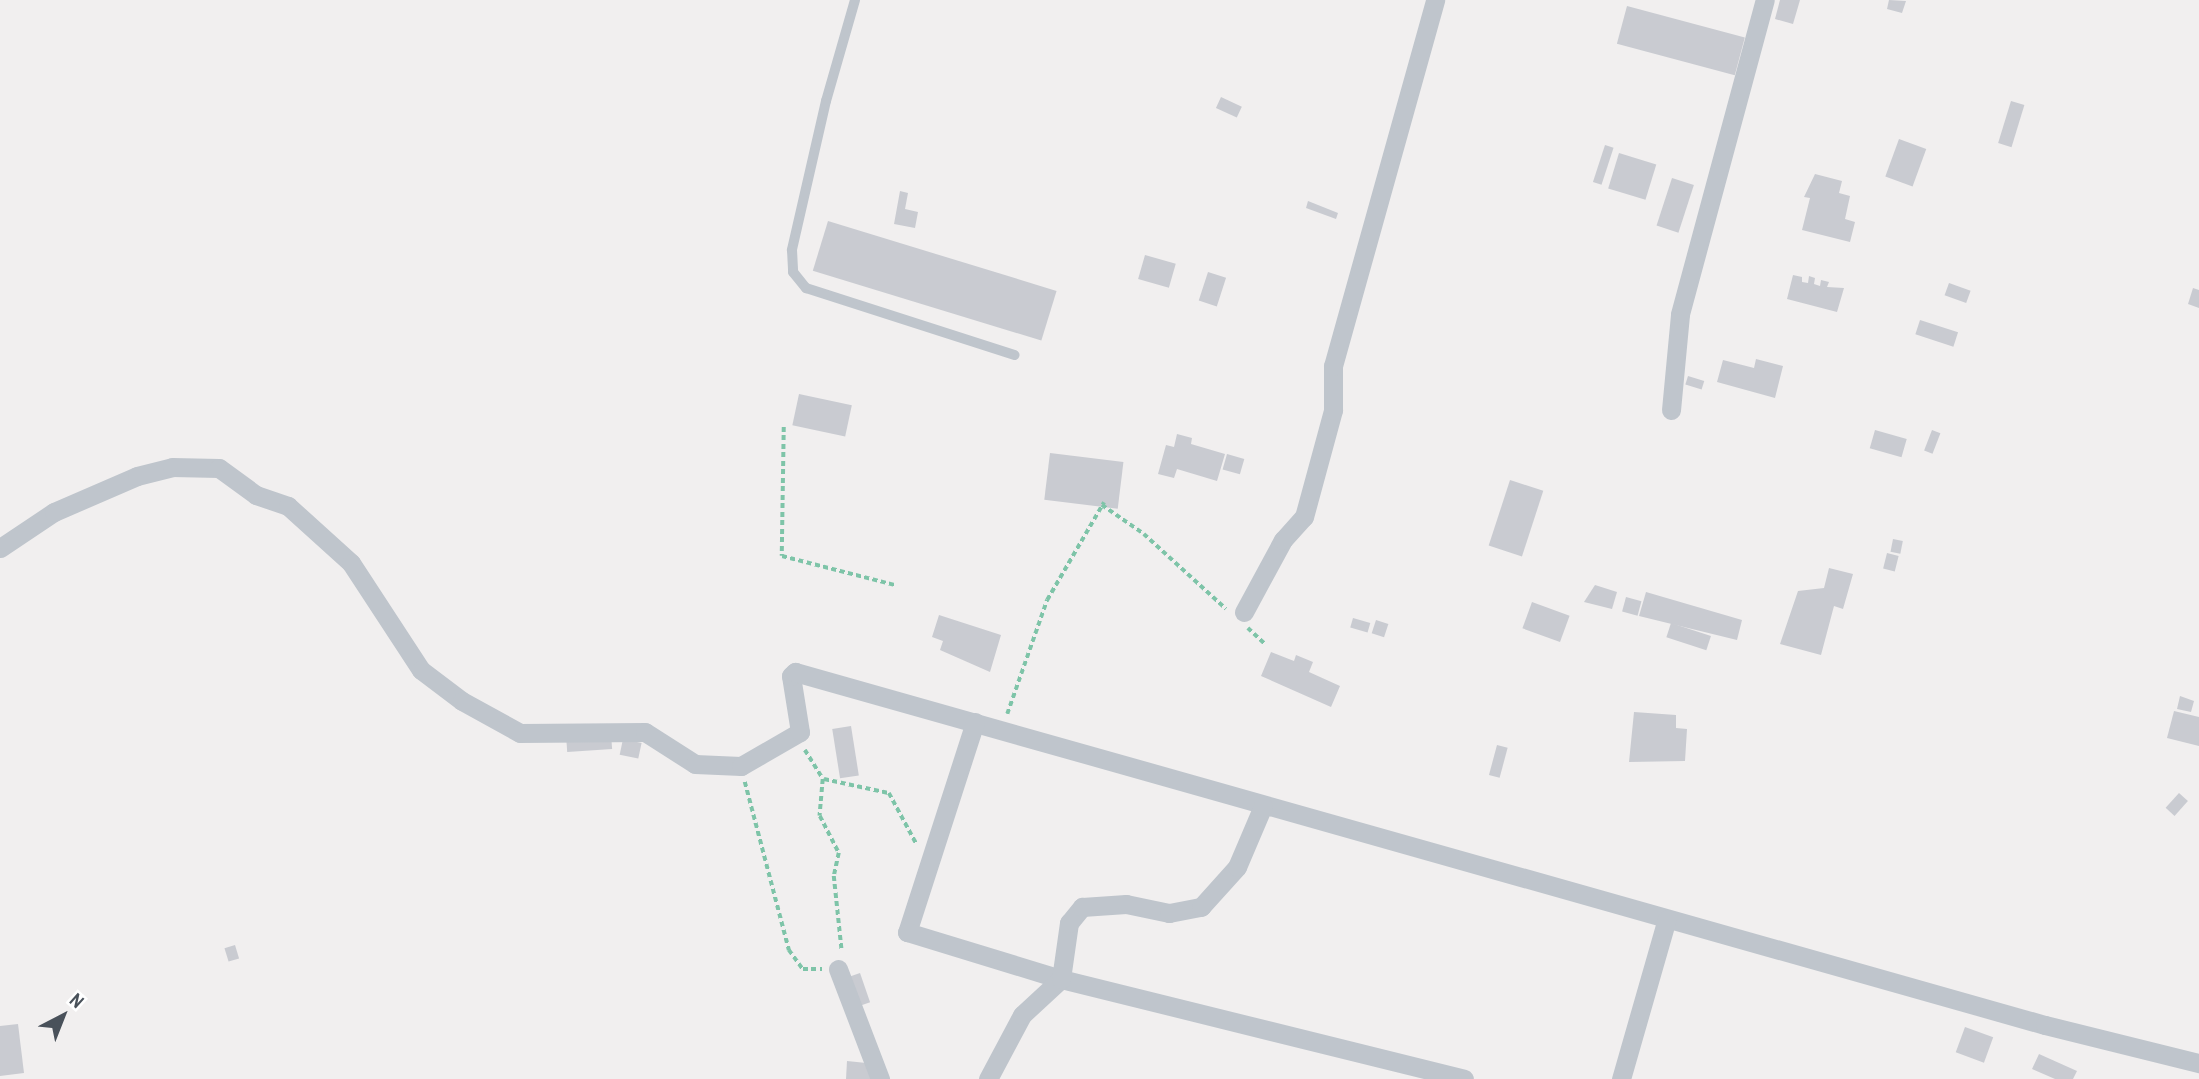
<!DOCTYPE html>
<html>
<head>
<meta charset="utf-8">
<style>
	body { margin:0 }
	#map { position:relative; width:2199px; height:1079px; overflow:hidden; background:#f1efef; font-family:"Archivo Narrow",sans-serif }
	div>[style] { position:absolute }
	.building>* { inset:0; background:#c9cbd1; transform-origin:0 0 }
	.path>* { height:3.5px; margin-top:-1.75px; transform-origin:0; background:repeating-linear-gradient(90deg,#7ec4a8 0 5px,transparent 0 8.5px) }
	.service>* { height:10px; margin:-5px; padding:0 5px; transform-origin:5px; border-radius:5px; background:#bfc5cc }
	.minor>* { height:19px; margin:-9.5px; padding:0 9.5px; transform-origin:9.5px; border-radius:9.5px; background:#bfc5cc }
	span { translate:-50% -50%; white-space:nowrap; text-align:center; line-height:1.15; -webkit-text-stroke:5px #fff; paint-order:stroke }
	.north { position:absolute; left:28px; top:981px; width:70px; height:70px; -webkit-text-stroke:5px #fff; paint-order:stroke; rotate:42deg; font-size:19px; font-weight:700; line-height:28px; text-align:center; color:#49515a }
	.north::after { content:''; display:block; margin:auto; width:24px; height:32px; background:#49515a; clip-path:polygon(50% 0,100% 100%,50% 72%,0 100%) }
</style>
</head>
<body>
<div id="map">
	<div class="building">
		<div style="clip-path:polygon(1780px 0,1800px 0,1793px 24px,1775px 19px)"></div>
		<div style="clip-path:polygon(1889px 0,1906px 1px,1902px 13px,1887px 9px)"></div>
		<div style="left:1627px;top:6px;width:122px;height:39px;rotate:15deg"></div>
		<div style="left:1221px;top:97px;width:23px;height:12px;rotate:25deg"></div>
		<div style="left:2011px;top:101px;width:14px;height:44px;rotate:17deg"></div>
		<div style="left:1899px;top:139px;width:29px;height:40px;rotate:20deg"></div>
		<div style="left:1605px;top:145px;width:9px;height:39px;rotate:18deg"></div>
		<div style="left:1619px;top:153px;width:39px;height:37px;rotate:17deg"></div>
		<div style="clip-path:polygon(1815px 174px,1842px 181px,1839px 193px,1850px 196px,1845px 219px,1855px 222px,1850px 242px,1802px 230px,1810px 198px,1804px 197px)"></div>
		<div style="left:1672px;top:178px;width:23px;height:50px;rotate:18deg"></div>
		<div style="clip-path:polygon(900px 191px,908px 193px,905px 209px,918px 212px,915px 228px,894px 224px)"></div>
		<div style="clip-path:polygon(1308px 201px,1338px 213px,1336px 219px,1306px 208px)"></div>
		<div style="left:828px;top:221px;width:239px;height:52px;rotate:17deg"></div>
		<div style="left:1145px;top:255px;width:32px;height:25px;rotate:16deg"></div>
		<div style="left:1208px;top:272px;width:19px;height:30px;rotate:18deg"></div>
		<div style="clip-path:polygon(1793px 275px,1802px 277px,1802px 282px,1808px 283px,1809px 276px,1815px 278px,1814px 284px,1820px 286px,1821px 280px,1829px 282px,1827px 287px,1844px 288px,1837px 312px,1787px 299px)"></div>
		<div style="left:1949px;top:283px;width:23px;height:13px;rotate:20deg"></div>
		<div style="clip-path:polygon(2193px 288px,2199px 290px,2199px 308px,2188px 304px)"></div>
		<div style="left:1920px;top:320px;width:40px;height:15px;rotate:18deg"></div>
		<div style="clip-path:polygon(1756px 359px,1783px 366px,1775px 398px,1717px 382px,1723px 360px,1754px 368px)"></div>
		<div style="left:1688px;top:376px;width:17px;height:9px;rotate:17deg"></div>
		<div style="left:799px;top:394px;width:54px;height:32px;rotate:12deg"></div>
		<div style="left:1875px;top:430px;width:33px;height:19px;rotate:16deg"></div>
		<div style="left:1932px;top:430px;width:9px;height:22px;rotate:21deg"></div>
		<div style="clip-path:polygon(1177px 434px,1192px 438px,1191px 444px,1225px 454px,1217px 481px,1177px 469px,1174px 478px,1158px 474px,1166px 445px,1174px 447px)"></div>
		<div style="left:1050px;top:453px;width:74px;height:47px;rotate:7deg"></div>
		<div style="left:1227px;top:454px;width:18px;height:16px;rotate:16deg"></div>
		<div style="left:1510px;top:480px;width:35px;height:69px;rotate:18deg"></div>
		<div style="left:1893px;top:539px;width:10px;height:13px;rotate:11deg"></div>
		<div style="left:1887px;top:553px;width:12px;height:16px;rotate:14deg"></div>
		<div style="clip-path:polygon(1829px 568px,1853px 574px,1843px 609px,1834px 606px,1821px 655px,1780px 644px,1798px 591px,1824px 588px)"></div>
		<div style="clip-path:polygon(1595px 585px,1617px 592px,1612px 609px,1584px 602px)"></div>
		<div style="clip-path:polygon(1646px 592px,1742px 620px,1737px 640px,1639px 616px)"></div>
		<div style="left:1626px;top:597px;width:16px;height:15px;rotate:15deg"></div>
		<div style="left:1532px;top:602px;width:40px;height:28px;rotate:20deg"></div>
		<div style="clip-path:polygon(939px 615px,1001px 635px,990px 672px,940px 650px,943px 641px,932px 637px)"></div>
		<div style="left:1353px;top:618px;width:18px;height:10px;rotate:16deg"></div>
		<div style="left:1376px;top:620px;width:13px;height:14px;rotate:18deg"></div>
		<div style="left:1671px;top:623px;width:42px;height:15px;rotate:18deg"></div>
		<div style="clip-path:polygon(1271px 652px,1294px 661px,1296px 655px,1313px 662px,1309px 672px,1340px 686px,1331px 707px,1261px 676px)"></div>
		<div style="clip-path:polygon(2180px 696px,2194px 701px,2191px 712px,2177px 709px)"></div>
		<div style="clip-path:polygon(2174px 711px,2199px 717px,2199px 746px,2167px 738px)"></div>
		<div style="clip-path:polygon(1634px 712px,1676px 715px,1676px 728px,1687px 729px,1685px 761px,1629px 762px)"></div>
		<div style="left:851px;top:726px;width:50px;height:19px;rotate:81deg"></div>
		<div style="left:611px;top:733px;width:16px;height:45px;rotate:86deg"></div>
		<div style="left:623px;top:739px;width:19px;height:16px;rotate:12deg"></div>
		<div style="left:1497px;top:745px;width:11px;height:31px;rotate:15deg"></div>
		<div style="left:2179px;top:793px;width:12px;height:20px;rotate:42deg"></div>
		<div style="left:235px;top:945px;width:14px;height:11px;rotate:73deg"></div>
		<div style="left:860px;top:973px;width:31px;height:16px;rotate:71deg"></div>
		<div style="clip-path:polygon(18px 1024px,24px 1073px,0 1076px,0 1026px)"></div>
		<div style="left:1965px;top:1027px;width:30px;height:27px;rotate:20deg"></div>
		<div style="clip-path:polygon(2039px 1054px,2077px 1071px,2073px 1079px,2055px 1079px,2032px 1069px)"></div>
		<div style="clip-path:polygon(847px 1061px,876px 1064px,875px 1079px,846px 1079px)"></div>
	</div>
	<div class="path">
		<div style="left:784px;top:427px;width:129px;rotate:90.9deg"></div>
		<div style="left:782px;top:556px;width:117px;rotate:14.4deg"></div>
		<div style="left:1102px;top:505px;width:51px;rotate:34.6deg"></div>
		<div style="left:1144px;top:534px;width:111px;rotate:42.4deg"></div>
		<div style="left:1248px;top:628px;width:22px;rotate:43deg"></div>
		<div style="left:1007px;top:714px;width:121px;rotate:-70.7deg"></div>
		<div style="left:1047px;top:600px;width:113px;rotate:-59.8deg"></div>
		<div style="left:805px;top:750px;width:34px;rotate:58deg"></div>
		<div style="left:823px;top:779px;width:37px;rotate:95deg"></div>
		<div style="left:820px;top:816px;width:42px;rotate:62.8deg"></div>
		<div style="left:839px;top:853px;width:24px;rotate:102deg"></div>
		<div style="left:834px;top:876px;width:76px;rotate:84deg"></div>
		<div style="left:824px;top:779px;width:66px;rotate:12.2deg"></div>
		<div style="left:889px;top:793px;width:59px;rotate:61.7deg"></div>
		<div style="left:745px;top:782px;width:174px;rotate:75.3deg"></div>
		<div style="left:789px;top:950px;width:24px;rotate:54deg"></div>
		<div style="left:803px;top:969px;width:19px"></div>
	</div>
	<div class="service">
		<div style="left:855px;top:0;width:105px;rotate:106deg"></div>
		<div style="left:826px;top:101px;width:153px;rotate:102.9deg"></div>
		<div style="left:792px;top:250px;width:22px;rotate:87deg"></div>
		<div style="left:793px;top:272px;width:21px;rotate:51deg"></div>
		<div style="left:806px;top:288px;width:219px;rotate:17.8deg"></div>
	</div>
	<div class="minor">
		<div style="left:1671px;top:410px;width:96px;rotate:-84.6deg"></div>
		<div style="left:1680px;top:314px;width:325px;rotate:-74.9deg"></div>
		<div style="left:0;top:548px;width:65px;rotate:-33.7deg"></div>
		<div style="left:54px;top:512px;width:90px;rotate:-23.4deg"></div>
		<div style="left:137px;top:476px;width:36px;rotate:-14deg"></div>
		<div style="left:172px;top:467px;width:47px;rotate:1.2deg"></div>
		<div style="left:219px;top:468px;width:46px;rotate:36.1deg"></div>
		<div style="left:256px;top:495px;width:34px;rotate:19deg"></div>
		<div style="left:288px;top:506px;width:85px;rotate:42.1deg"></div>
		<div style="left:351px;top:563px;width:128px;rotate:56.8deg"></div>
		<div style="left:421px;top:670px;width:51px;rotate:37.1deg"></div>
		<div style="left:462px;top:701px;width:66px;rotate:28.9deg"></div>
		<div style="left:520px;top:733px;width:125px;rotate:-0.5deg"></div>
		<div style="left:645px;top:732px;width:59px;rotate:32.6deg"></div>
		<div style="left:695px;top:764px;width:46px;rotate:2.5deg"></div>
		<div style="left:741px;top:766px;width:68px;rotate:-30deg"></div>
		<div style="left:800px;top:732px;width:57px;rotate:-99.1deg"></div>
		<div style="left:791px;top:676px;width:6px;rotate:-45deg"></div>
		<div style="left:795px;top:672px;width:1299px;rotate:15.77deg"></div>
		<div style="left:2045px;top:1025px;width:159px;rotate:13.9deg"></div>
		<div style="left:1244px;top:612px;width:82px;rotate:-61.6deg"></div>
		<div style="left:1283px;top:540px;width:31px;rotate:-48deg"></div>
		<div style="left:1304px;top:517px;width:111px;rotate:-74.8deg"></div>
		<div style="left:1333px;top:410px;width:44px;rotate:-90deg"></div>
		<div style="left:1333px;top:366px;width:380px;rotate:-74.4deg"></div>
		<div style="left:975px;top:722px;width:221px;rotate:107.9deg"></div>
		<div style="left:907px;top:932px;width:161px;rotate:17deg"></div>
		<div style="left:1061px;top:979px;width:415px;rotate:13.9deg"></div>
		<div style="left:838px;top:969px;width:118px;rotate:69.1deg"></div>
		<div style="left:988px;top:1079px;width:72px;rotate:-62deg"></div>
		<div style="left:1022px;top:1015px;width:53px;rotate:-42.7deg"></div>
		<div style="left:1061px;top:979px;width:57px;rotate:-81.9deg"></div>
		<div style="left:1069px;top:923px;width:21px;rotate:-51deg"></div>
		<div style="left:1082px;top:907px;width:44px;rotate:-3.9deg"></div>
		<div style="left:1126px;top:904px;width:44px;rotate:11.8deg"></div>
		<div style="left:1169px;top:913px;width:33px;rotate:-11deg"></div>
		<div style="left:1201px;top:907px;width:54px;rotate:-48deg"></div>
		<div style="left:1237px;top:867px;width:66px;rotate:-66.9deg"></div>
		<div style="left:1621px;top:1079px;width:166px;rotate:-74deg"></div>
	</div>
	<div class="north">N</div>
</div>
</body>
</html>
